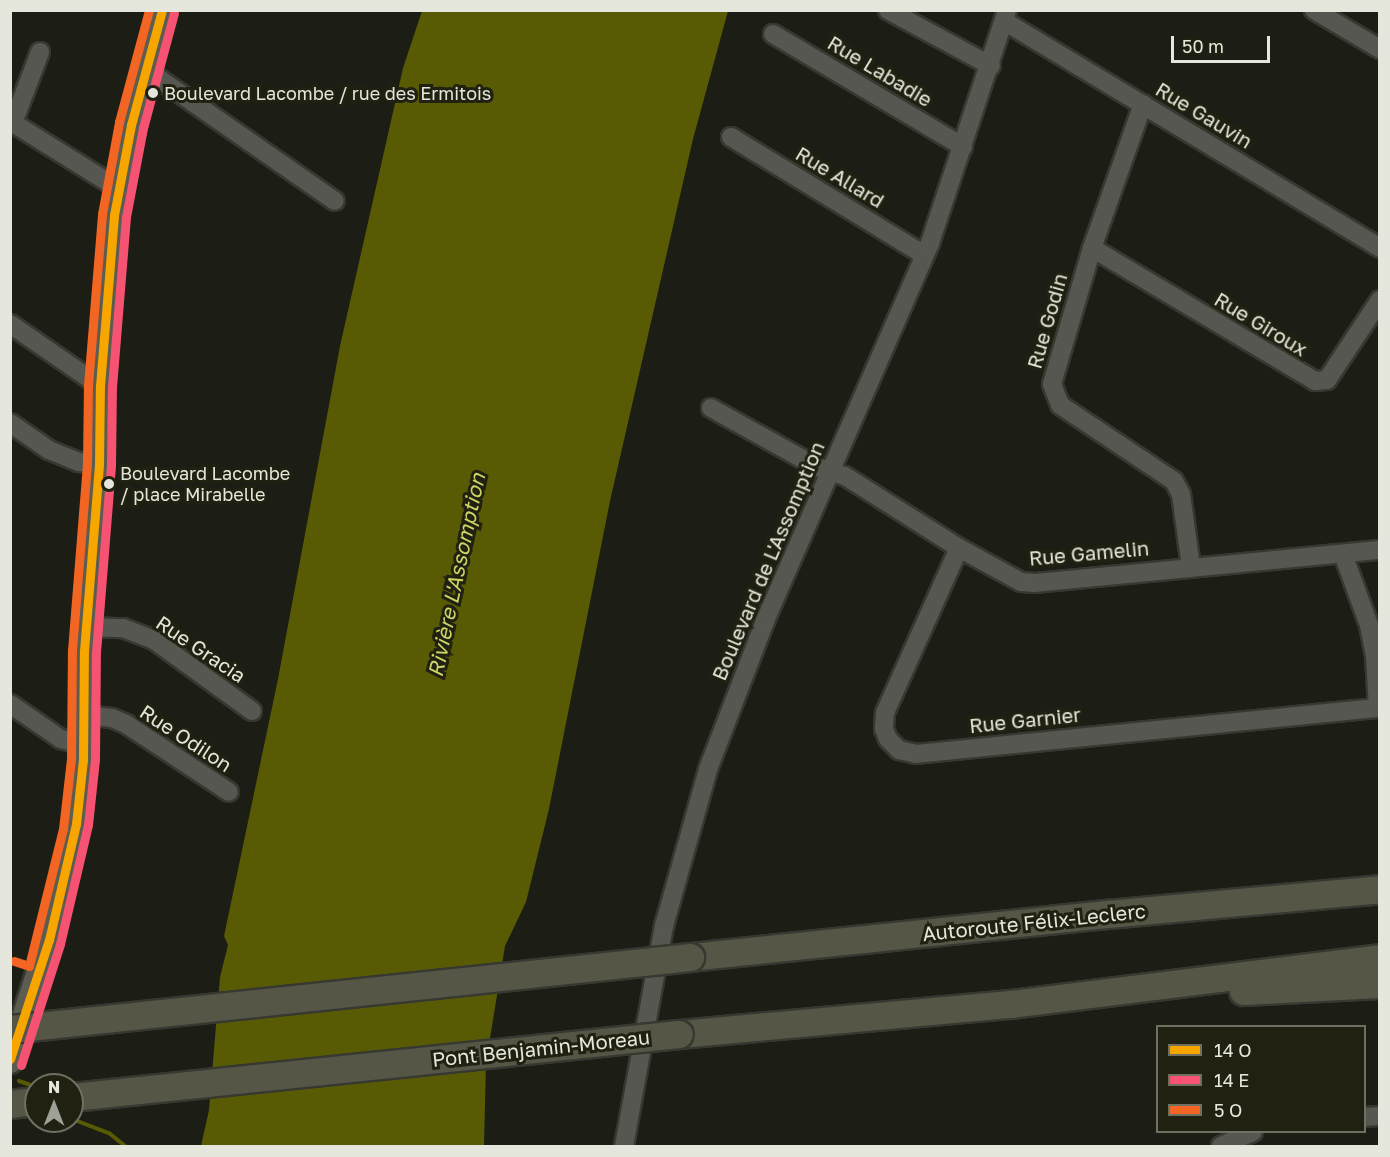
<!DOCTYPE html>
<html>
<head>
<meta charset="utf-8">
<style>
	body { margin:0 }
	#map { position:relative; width:1390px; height:1157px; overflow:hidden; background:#1c1d14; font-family:"Golos Text",sans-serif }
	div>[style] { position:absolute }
	.water>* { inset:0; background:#585b03 }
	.stream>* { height:4px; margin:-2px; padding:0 2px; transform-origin:2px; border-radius:2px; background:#585b03 }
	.roads { filter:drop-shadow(2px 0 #373831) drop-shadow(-2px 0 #373831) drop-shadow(0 2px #373831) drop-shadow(0 -2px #373831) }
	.minor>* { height:18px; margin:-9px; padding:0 9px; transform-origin:9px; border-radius:9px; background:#565750 }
	.major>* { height:24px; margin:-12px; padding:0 12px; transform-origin:12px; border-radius:12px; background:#5c5d50 }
	.highway>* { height:27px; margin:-13.5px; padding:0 13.5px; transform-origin:13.5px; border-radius:13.5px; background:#555646 }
	.bridges { filter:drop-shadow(2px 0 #373831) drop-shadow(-2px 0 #373831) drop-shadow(0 2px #373831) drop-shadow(0 -2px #373831) }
	.highway-bridge>* { height:27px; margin:-13.5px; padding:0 13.5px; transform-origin:13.5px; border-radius:13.5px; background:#555646 }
	.bus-1>* { height:9px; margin:-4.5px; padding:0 4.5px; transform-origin:4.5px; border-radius:4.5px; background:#f7a600 }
	.bus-2>* { height:9px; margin:-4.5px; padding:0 4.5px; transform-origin:4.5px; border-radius:4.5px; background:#f65372 }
	.bus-3>* { height:9px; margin:-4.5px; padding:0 4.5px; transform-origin:4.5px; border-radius:4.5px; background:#f26522 }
	.dots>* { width:16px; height:16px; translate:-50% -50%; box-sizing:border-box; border:3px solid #202110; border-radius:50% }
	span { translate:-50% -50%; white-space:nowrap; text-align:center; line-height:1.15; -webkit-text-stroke:6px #202110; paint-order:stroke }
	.bus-label { font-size:18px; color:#e6e7dc }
	.left { translate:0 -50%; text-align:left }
	.street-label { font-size:20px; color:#e6e7dc }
	.water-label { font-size:21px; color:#cdd465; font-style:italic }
	.frame { position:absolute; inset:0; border:12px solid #e6e7dc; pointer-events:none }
	.legend { position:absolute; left:1156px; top:1025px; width:210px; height:108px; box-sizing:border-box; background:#202110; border:2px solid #6f7062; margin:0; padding:8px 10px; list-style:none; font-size:18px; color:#e6e7dc }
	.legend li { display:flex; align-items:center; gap:12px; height:30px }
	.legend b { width:30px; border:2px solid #6f7062 }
	.north { position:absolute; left:24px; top:1073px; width:60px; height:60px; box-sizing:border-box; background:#202110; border:2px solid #6f7062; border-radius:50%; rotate:0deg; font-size:16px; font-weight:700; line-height:24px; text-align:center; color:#e6e7dc }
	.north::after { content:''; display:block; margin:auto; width:21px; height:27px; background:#9fa096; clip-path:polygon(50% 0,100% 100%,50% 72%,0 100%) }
	.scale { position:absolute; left:1171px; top:36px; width:99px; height:27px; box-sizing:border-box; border:3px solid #e6e7dc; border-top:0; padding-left:8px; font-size:18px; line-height:21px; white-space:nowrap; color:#e6e7dc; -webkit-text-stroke:4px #202110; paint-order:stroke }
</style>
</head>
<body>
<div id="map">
	<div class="water">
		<div style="clip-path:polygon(422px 11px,728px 11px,693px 139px,610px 501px,549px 809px,526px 902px,505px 946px,486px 1063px,484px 1146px,201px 1146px,209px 1110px,220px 977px,228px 945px,224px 936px,278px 679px,340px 346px,403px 68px)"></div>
	</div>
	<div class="stream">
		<div style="left:19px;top:1081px;width:18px;rotate:19deg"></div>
		<div style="left:72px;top:1119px;width:40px;rotate:21deg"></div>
		<div style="left:109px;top:1133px;width:21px;rotate:39deg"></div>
	</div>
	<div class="roads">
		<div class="minor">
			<div style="left:888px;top:10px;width:117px;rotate:28.5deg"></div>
			<div style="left:1314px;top:10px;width:77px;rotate:30.6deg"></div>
			<div style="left:1004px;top:21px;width:439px;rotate:31.1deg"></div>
			<div style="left:773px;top:34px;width:221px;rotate:30.7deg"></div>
			<div style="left:40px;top:52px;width:76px;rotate:110.8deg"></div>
			<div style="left:13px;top:123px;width:125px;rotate:31.9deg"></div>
			<div style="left:145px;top:69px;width:231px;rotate:34.8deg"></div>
			<div style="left:1143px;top:104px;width:153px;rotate:109.5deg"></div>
			<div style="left:1092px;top:248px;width:142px;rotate:106.4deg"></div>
			<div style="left:1052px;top:384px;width:22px;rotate:69deg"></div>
			<div style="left:1060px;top:405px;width:137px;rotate:33.7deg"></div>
			<div style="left:1174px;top:481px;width:15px;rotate:62deg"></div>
			<div style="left:1181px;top:494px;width:74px;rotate:82.2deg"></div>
			<div style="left:731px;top:137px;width:226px;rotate:31.4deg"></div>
			<div style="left:1092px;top:248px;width:260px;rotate:30.8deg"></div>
			<div style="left:1315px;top:381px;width:12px;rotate:-5deg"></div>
			<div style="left:1327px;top:380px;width:96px;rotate:-56.5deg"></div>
			<div style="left:10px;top:324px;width:109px;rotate:34.6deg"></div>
			<div style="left:711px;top:408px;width:121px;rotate:29.1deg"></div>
			<div style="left:817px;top:467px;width:29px;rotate:18deg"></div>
			<div style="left:845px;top:476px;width:135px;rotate:32.3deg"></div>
			<div style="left:959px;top:548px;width:71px;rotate:28.7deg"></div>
			<div style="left:1021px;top:582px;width:14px;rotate:4deg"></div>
			<div style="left:1035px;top:583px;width:347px;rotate:-5.5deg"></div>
			<div style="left:10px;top:423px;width:47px;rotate:34.7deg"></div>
			<div style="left:49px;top:450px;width:31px;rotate:22deg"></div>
			<div style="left:78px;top:462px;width:21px;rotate:5deg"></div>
			<div style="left:959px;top:548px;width:181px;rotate:114.2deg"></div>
			<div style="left:885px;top:713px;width:16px;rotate:94deg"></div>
			<div style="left:884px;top:729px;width:11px;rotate:68deg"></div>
			<div style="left:888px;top:739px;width:16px;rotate:45deg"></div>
			<div style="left:899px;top:750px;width:17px;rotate:13deg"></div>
			<div style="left:916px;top:754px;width:466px;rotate:-5.7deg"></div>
			<div style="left:1343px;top:554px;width:76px;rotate:69.9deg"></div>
			<div style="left:1369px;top:625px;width:32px;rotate:79deg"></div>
			<div style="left:1375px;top:656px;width:52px;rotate:86.7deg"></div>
			<div style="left:86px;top:627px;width:37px;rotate:2deg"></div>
			<div style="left:123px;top:628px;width:33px;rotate:21deg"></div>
			<div style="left:154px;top:640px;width:121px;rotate:35.9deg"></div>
			<div style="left:10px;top:704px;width:62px;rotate:34.5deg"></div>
			<div style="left:61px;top:739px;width:23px;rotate:15deg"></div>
			<div style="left:84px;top:715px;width:28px;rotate:6deg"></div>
			<div style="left:112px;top:718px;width:15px;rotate:23deg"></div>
			<div style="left:126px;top:724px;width:123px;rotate:33.4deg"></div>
			<div style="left:1364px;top:1117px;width:16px;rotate:-4deg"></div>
			<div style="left:624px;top:1146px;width:224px;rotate:-79.7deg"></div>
			<div style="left:664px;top:926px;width:163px;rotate:-74.3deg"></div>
			<div style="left:708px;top:769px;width:159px;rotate:-68.9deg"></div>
			<div style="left:765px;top:621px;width:412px;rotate:-66.4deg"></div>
			<div style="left:930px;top:243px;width:245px;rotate:-71.7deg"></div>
			<div style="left:1221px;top:1146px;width:35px;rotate:-24deg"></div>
		</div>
		<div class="major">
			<div style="left:10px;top:1061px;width:127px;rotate:-72.1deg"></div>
			<div style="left:49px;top:940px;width:119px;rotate:-76.9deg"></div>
			<div style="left:76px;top:824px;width:64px;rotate:-83.8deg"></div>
			<div style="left:83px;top:760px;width:109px;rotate:-89.5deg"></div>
			<div style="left:84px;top:651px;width:188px;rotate:-85.4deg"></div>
			<div style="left:99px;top:464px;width:78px;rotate:-89.3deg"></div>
			<div style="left:100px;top:386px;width:172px;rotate:-85.3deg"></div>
			<div style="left:114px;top:215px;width:92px;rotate:-79.3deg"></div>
			<div style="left:131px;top:125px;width:119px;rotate:-74.9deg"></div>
		</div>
		<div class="highway">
			<div style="left:690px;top:957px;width:419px;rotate:-5.9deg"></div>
			<div style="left:1107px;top:914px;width:274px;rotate:-5.2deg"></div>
			<div style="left:1243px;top:991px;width:137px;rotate:-2.9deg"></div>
			<div style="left:679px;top:1034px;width:333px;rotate:-5.2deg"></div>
			<div style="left:1011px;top:1004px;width:372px;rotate:-7.1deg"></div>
			<div style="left:10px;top:1104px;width:26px;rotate:-7deg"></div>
		</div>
	</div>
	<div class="bridges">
		<div class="highway-bridge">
			<div style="left:10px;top:1029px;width:684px;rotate:-6.04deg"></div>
			<div style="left:72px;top:1097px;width:610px;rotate:-5.93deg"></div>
		</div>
	</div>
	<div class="bus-1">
		<div style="left:10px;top:1059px;width:125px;rotate:-71.9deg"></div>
		<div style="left:49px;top:940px;width:119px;rotate:-76.9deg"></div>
		<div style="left:76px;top:824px;width:64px;rotate:-83.8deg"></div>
		<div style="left:83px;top:760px;width:109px;rotate:-89.5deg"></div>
		<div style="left:84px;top:651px;width:188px;rotate:-85.4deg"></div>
		<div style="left:99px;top:464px;width:78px;rotate:-89.3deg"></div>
		<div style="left:100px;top:386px;width:172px;rotate:-85.3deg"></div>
		<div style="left:114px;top:215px;width:92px;rotate:-79.3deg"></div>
		<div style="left:131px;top:125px;width:119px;rotate:-74.9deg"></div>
	</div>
	<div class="bus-2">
		<div style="left:21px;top:1065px;width:127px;rotate:-72.1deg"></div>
		<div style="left:60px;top:944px;width:122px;rotate:-76.8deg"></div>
		<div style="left:88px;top:825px;width:65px;rotate:-83.9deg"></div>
		<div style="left:95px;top:760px;width:108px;rotate:-89.5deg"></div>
		<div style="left:96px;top:652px;width:188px;rotate:-85.4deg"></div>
		<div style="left:111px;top:465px;width:78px;rotate:-89.3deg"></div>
		<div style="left:112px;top:387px;width:171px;rotate:-85.3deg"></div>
		<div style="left:126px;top:217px;width:91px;rotate:-79.2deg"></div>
		<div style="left:143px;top:128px;width:119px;rotate:-74.9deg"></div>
	</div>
	<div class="bus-3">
		<div style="left:14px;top:961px;width:16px;rotate:18deg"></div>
		<div style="left:29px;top:966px;width:141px;rotate:-76.1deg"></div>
		<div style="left:63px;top:829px;width:70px;rotate:-83.5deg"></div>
		<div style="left:71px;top:759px;width:109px;rotate:-89.5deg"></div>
		<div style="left:72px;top:650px;width:188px;rotate:-85.4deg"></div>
		<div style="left:87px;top:463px;width:78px;rotate:-89.3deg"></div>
		<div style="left:88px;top:385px;width:172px;rotate:-85.3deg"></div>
		<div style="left:102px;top:214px;width:94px;rotate:-79.5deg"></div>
		<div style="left:119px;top:122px;width:116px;rotate:-75deg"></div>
	</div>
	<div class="dots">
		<div style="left:153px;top:93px;background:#e6e7dc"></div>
		<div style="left:109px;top:484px;background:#e6e7dc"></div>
	</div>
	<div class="bus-label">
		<span class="left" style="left:164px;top:93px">Boulevard Lacombe / rue des Ermitois</span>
		<span class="left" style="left:120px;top:484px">Boulevard Lacombe<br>/ place Mirabelle</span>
	</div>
	<div class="street-label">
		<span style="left:880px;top:71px;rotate:31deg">Rue Labadie</span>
		<span style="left:1204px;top:115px;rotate:31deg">Rue Gauvin</span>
		<span style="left:840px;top:177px;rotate:31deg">Rue Allard</span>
		<span style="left:1047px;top:321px;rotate:-74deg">Rue Godin</span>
		<span style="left:1261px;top:324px;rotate:31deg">Rue Giroux</span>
		<span style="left:1089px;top:553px;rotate:-5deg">Rue Gamelin</span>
		<span style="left:768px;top:561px;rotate:-67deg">Boulevard de L'Assomption</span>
		<span style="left:201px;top:649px;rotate:34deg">Rue Gracia</span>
		<span style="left:1025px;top:720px;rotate:-6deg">Rue Garnier</span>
		<span style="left:186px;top:738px;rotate:33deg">Rue Odilon</span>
		<span style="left:1034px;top:922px;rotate:-6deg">Autoroute Félix-Leclerc</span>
		<span style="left:541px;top:1048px;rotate:-6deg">Pont Benjamin-Moreau</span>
	</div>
	<div class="water-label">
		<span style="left:456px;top:575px;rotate:-78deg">Rivière L'Assomption</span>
	</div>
	<div class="frame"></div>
	<ul class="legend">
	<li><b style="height:8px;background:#f7a600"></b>14 O</li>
	<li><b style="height:8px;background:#f65372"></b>14 E</li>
	<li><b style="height:8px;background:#f26522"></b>5 O</li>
	</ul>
	<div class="north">N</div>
	<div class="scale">50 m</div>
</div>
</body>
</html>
